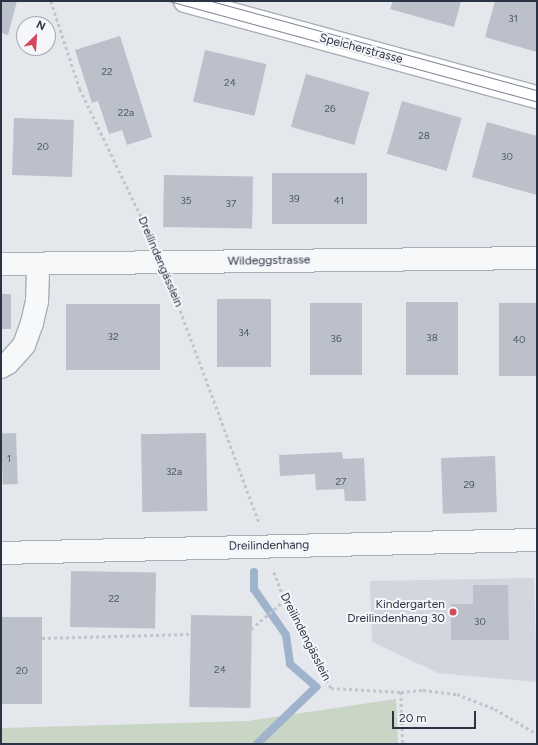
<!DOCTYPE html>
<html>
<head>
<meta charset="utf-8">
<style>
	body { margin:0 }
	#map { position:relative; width:538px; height:745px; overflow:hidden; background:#e4e7ec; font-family:Figtree,sans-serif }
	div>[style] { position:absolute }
	.built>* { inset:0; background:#d2d6de }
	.green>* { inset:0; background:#c9d6c5 }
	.stream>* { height:8px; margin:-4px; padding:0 4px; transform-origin:4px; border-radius:4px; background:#9fb4cc }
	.building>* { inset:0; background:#bbc0ca; transform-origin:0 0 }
	.path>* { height:2.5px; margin-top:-1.25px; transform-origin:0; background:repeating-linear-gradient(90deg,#c2c5cb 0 3px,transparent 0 6px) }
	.roads { filter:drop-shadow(1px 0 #a9aeb7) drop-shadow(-1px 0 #a9aeb7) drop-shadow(0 1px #a9aeb7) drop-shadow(0 -1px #a9aeb7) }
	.street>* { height:22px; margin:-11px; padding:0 11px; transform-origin:11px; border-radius:11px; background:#f7f8fa }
	.secondary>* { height:22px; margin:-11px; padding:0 11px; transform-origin:11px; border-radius:11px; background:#fff }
	.tram>* { height:1px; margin:-0.5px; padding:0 0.5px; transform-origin:0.5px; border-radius:0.5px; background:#7d8696 }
	.dots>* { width:11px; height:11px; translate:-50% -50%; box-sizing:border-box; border:2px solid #f4f6f9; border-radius:50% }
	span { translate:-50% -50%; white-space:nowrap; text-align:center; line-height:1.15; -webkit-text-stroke:4px #f4f6f9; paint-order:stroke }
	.number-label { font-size:10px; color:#4f5766 }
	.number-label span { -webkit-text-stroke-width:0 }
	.street-label { font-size:12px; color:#2b3445 }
	.poi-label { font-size:12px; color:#2b3445 }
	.right { translate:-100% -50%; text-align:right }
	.frame { position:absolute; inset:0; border:2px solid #2b3445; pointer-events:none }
	.north { position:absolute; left:16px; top:16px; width:40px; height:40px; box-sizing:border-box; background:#f4f6f9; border:1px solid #a4a8b1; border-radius:50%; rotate:25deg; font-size:11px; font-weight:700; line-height:16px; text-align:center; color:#2b3445 }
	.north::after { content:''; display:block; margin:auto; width:14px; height:18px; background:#d1495b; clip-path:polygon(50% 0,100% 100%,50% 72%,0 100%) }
	.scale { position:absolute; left:392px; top:711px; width:84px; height:18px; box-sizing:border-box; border:2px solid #2b3445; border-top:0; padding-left:5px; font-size:12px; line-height:14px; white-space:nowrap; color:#2b3445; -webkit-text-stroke:3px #f4f6f9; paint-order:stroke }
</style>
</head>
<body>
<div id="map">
	<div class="built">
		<div style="clip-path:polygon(534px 578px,537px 682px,438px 673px,372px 642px,370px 581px)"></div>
	</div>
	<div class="green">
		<div style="clip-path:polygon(396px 699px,398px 744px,1px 744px,1px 728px,248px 721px)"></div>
	</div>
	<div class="stream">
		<div style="left:254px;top:572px;width:17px;rotate:90deg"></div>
		<div style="left:254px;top:589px;width:56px;rotate:55.2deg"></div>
		<div style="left:286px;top:635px;width:29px;rotate:82deg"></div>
		<div style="left:290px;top:664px;width:35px;rotate:41deg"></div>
		<div style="left:316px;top:687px;width:82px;rotate:136deg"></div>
	</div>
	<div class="building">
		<div style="clip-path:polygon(1px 1px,17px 1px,8px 35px,1px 33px)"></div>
		<div style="clip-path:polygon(393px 1px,461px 1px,454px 27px,390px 9px)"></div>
		<div style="clip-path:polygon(495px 1px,537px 1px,537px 52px,485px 37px)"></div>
		<div style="clip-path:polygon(120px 36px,152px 137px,127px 145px,122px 130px,109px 134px,98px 101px,92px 103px,75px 50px)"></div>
		<div style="left:205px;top:50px;width:63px;height:53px;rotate:13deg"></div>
		<div style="left:306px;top:74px;width:66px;height:55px;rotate:16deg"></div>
		<div style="left:402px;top:101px;width:62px;height:55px;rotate:16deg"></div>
		<div style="left:14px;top:118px;width:60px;height:57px;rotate:2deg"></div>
		<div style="clip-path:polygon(487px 122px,537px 136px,537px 195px,472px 177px)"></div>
		<div style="left:272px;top:173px;width:95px;height:51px"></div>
		<div style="left:164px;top:175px;width:89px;height:52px;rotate:1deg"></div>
		<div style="left:1px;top:294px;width:10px;height:35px"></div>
		<div style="left:217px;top:299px;width:54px;height:68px"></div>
		<div style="left:406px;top:302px;width:52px;height:73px"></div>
		<div style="left:310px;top:303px;width:52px;height:72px"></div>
		<div style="left:537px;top:303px;width:73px;height:38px;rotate:90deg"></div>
		<div style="left:66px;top:304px;width:94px;height:66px"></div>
		<div style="left:16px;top:433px;width:51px;height:15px;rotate:88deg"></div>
		<div style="left:206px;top:433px;width:78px;height:65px;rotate:89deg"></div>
		<div style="clip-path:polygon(342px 452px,343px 459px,364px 458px,366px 501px,345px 501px,344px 489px,316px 490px,315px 474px,280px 476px,279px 455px)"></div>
		<div style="left:495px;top:456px;width:56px;height:54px;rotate:88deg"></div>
		<div style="left:71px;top:571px;width:85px;height:56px;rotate:1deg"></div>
		<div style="clip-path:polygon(473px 585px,508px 585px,509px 640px,451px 640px,451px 604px,473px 604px)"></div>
		<div style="left:191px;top:615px;width:61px;height:92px;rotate:1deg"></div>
		<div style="left:1px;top:617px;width:41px;height:87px"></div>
	</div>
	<div class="path">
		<div style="left:51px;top:1px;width:93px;rotate:71.8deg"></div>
		<div style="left:80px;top:89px;width:164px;rotate:64.4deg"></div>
		<div style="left:172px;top:288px;width:250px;rotate:69.6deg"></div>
		<div style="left:274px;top:572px;width:30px;rotate:69deg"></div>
		<div style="left:285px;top:600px;width:99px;rotate:62.4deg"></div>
		<div style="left:331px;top:688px;width:70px;rotate:3.3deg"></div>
		<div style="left:401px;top:692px;width:22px;rotate:-5deg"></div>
		<div style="left:423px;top:690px;width:34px;rotate:7deg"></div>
		<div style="left:457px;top:694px;width:41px;rotate:21.5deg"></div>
		<div style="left:495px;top:709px;width:49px;rotate:30.8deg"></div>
		<div style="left:251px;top:629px;width:45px;rotate:-40.5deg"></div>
		<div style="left:42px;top:638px;width:149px;rotate:-1.5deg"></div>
		<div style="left:401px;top:692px;width:52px;rotate:87.8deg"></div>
	</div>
	<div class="roads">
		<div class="street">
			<div style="left:1px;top:264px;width:536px;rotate:-0.64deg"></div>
			<div style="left:1px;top:367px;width:8px;rotate:-30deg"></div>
			<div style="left:8px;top:363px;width:24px;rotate:-48deg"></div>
			<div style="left:24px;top:345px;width:23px;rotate:-70deg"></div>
			<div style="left:32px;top:323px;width:23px;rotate:-77deg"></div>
			<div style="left:37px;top:301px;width:37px;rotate:-88deg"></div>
			<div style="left:1px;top:553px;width:536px;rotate:-1.39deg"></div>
		</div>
		<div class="secondary">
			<div style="left:185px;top:1px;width:365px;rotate:15.3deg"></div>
		</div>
	</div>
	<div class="tram">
		<div style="left:169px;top:1px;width:382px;rotate:15.3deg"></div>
		<div style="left:211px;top:1px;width:338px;rotate:15.3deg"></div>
	</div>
	<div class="dots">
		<div style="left:453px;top:612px;background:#d1495b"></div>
	</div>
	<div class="number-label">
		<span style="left:513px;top:19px">31</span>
		<span style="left:107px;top:72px">22</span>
		<span style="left:230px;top:83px">24</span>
		<span style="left:330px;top:109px">26</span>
		<span style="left:126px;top:113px">22a</span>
		<span style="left:424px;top:136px">28</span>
		<span style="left:43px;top:147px">20</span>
		<span style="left:507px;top:157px">30</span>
		<span style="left:294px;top:199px">39</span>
		<span style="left:186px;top:201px">35</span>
		<span style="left:339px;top:201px">41</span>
		<span style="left:231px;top:204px">37</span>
		<span style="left:244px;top:333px">34</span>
		<span style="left:113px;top:337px">32</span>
		<span style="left:432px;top:338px">38</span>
		<span style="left:336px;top:339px">36</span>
		<span style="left:519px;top:340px">40</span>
		<span style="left:9px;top:459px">1</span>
		<span style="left:174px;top:472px">32a</span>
		<span style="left:341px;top:482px">27</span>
		<span style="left:469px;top:485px">29</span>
		<span style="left:114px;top:599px">22</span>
		<span style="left:480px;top:622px">30</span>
		<span style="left:220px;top:670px">24</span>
		<span style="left:22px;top:671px">20</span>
	</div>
	<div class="street-label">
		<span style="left:361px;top:49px;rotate:15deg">Speicherstrasse</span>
		<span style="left:269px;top:261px;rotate:-1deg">Wildeggstrasse</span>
		<span style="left:160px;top:262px;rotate:67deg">Dreilindengässlein</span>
		<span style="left:269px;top:546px;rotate:-1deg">Dreilindenhang</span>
		<span style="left:305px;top:637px;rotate:63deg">Dreilindengässlein</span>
	</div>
	<div class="poi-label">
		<span class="right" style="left:445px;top:612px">Kindergarten<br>Dreilindenhang 30</span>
	</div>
	<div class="frame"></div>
	<div class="north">N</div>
	<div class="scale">20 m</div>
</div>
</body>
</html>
